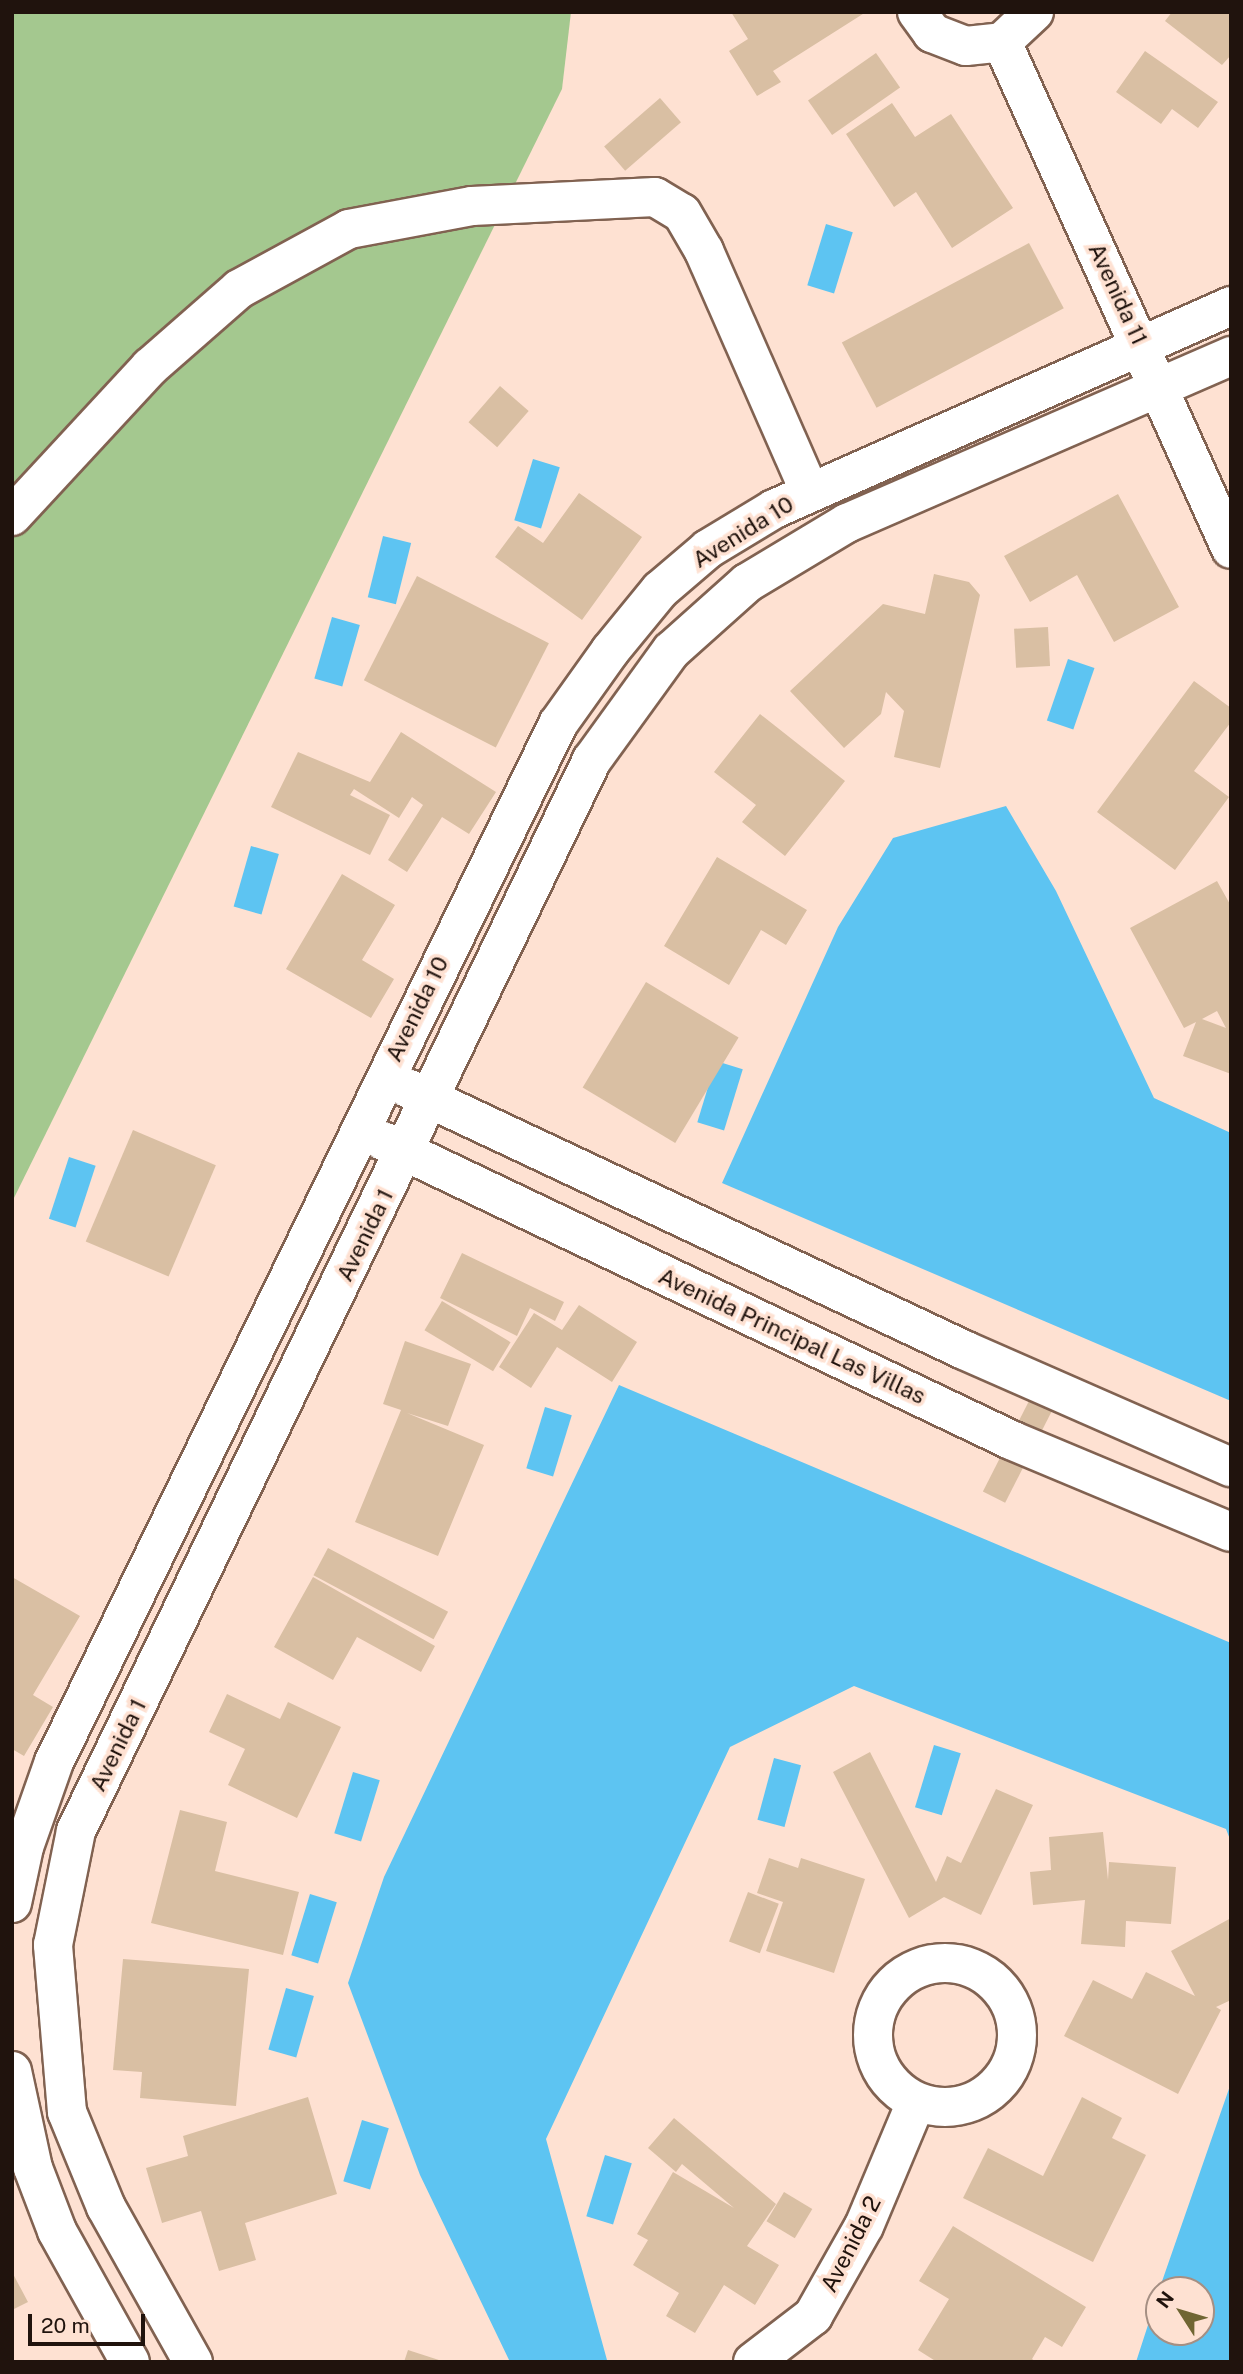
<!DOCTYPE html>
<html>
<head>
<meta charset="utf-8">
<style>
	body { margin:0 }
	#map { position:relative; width:1243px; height:2374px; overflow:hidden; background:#fee1d2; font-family:"Public Sans",sans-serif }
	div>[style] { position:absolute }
	.green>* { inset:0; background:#a4c88f }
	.water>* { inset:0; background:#5dc4f2; transform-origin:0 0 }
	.building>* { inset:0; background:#d9bfa3; transform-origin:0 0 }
	.roads { filter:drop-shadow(2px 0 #816251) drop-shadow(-2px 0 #816251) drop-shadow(0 2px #816251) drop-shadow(0 -2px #816251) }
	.minor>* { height:38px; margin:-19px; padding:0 19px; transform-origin:19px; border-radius:19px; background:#fff }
	.minor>.ring { margin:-19px; padding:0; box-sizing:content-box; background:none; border:38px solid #fff; border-radius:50% }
	span { translate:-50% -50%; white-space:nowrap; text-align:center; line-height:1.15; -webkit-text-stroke:7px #fee1d2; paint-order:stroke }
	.street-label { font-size:23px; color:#20130d }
	.frame { position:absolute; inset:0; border:14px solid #20130d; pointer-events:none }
	.north { position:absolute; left:1145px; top:2276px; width:70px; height:70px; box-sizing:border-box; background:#fee1d2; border:2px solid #a58f83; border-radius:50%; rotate:307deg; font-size:19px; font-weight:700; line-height:28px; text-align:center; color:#20130d }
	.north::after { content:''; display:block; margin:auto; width:24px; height:32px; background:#706633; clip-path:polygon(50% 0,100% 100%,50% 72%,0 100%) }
	.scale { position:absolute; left:28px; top:2314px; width:117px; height:32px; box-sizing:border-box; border:4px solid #20130d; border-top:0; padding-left:9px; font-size:21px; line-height:24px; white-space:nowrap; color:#20130d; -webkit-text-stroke:5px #fee1d2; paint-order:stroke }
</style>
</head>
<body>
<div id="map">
	<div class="green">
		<div style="clip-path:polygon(12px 12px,571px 12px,562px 89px,12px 1202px)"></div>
	</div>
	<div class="water">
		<div style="left:826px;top:224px;width:28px;height:64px;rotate:17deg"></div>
		<div style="left:533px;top:459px;width:28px;height:64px;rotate:17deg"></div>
		<div style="left:383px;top:536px;width:29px;height:63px;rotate:14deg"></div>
		<div style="left:332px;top:617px;width:29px;height:64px;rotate:16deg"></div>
		<div style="left:1068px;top:659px;width:28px;height:65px;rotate:19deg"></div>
		<div style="clip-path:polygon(1006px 806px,1056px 891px,1154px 1098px,1231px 1133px,1231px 1401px,722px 1183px,838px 927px,893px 838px)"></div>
		<div style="left:251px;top:846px;width:29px;height:63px;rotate:16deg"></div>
		<div style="left:716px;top:1061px;width:28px;height:64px;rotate:17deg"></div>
		<div style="left:69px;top:1157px;width:28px;height:65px;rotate:18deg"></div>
		<div style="clip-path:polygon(619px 1385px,1231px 1643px,1231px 1842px,1226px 1829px,854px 1686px,730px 1747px,546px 2139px,607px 2360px,510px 2362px,420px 2175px,348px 1983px,384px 1877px)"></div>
		<div style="left:545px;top:1407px;width:28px;height:64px;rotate:17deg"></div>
		<div style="left:934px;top:1745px;width:28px;height:65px;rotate:17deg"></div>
		<div style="left:774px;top:1758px;width:28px;height:64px;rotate:15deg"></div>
		<div style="left:353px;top:1772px;width:28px;height:64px;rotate:17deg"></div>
		<div style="left:310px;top:1894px;width:28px;height:64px;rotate:17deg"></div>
		<div style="left:286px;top:1988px;width:29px;height:64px;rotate:16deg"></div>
		<div style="clip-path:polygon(1231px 2083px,1231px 2362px,1136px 2362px,1159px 2291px,1159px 2332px,1201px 2332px,1201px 2290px,1159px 2290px)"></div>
		<div style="left:362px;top:2120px;width:28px;height:64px;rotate:17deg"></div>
		<div style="left:605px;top:2155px;width:28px;height:64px;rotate:17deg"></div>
	</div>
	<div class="building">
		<div style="clip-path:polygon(731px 12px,866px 12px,773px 71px,781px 82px,757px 96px,729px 51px,748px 39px)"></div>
		<div style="clip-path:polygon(1172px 12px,1231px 12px,1231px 55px,1222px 65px,1165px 21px)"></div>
		<div style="clip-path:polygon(1145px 51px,1218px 102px,1198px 128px,1172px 109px,1161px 124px,1116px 92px)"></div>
		<div style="left:876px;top:53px;width:42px;height:83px;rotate:55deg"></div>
		<div style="left:660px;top:98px;width:32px;height:74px;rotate:49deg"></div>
		<div style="clip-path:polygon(892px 103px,915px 137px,951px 114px,1013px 208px,952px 248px,916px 192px,894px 207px,846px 134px)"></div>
		<div style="left:1029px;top:243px;width:74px;height:212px;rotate:62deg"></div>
		<div style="left:500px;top:386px;width:38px;height:48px;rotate:41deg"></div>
		<div style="clip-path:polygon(579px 493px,642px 537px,582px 620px,495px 557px,518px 526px,543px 543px)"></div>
		<div style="clip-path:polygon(1118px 494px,1179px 607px,1114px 642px,1077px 575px,1030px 602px,1004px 556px)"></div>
		<div style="clip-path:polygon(934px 574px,969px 582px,980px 595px,940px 768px,894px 757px,904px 711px,886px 692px,881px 714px,844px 748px,790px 691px,883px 604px,925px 614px)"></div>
		<div style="left:417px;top:576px;width:148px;height:117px;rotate:27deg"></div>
		<div style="left:1048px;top:627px;width:39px;height:34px;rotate:87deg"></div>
		<div style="clip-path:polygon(1194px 681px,1231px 708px,1231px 722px,1194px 771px,1229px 797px,1175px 870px,1097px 812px)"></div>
		<div style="clip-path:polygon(760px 714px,845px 781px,785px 856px,742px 822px,756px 805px,714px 772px)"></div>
		<div style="clip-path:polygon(401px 732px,496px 792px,469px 834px,442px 817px,407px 872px,388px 860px,423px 805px,412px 797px,399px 818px,354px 789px,350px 795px,390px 815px,370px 855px,271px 807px,298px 752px,370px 782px)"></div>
		<div style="clip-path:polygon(717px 857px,807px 910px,786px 945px,761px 930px,729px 985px,664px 946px)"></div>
		<div style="clip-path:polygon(342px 874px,395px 905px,362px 960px,394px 979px,371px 1018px,286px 969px)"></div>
		<div style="clip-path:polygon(evenodd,1217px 881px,1231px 906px,1231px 1074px,1183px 1056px,1196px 1022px,1184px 1028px,1130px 928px,1217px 881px,1217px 1011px,1226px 1028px,1202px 1019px,1217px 1011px)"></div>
		<div style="left:646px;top:982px;width:108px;height:123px;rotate:31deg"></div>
		<div style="left:133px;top:1130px;width:90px;height:121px;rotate:23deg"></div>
		<div style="clip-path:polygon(462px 1253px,564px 1302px,555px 1321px,530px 1308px,517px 1336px,440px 1298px)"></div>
		<div style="left:442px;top:1301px;width:80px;height:34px;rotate:31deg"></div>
		<div style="clip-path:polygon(579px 1305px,637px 1342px,612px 1382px,557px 1347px,531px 1388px,499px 1367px,534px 1313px,562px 1330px)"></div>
		<div style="clip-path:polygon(405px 1341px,471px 1364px,448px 1426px,407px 1413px,484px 1445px,438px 1556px,355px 1522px,401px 1410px,383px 1404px)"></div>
		<div style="left:1031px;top:1397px;width:25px;height:106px;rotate:27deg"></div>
		<div style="left:328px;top:1548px;width:136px;height:31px;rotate:28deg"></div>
		<div style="clip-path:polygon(12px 1577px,80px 1616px,33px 1695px,53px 1707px,24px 1756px,12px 1749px)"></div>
		<div style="clip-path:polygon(313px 1577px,435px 1646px,421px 1672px,357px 1637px,333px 1680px,274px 1647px)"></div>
		<div style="clip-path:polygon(227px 1694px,280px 1719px,288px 1702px,341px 1727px,297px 1818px,228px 1785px,245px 1749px,209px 1732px)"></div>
		<div style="clip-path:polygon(870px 1752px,936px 1882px,947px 1856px,961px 1863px,996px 1789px,1033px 1805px,981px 1915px,944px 1897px,909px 1918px,833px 1772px)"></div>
		<div style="clip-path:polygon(180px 1810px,227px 1822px,215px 1871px,299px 1892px,283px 1955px,151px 1923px)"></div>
		<div style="clip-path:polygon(1103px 1832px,1108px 1880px,1109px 1862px,1176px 1867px,1171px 1924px,1126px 1921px,1125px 1947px,1081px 1944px,1085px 1900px,1033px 1905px,1030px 1872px,1051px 1870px,1049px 1837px)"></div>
		<div style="clip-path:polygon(769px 1858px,798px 1868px,801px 1858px,865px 1879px,834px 1973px,766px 1951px,783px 1902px,757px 1893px)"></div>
		<div style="left:748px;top:1892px;width:33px;height:53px;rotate:21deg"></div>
		<div style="clip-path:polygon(1231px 1918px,1231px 2000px,1216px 2007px,1221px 2010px,1178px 2094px,1064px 2036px,1093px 1980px,1132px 1999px,1146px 1972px,1195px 1996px,1171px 1951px)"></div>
		<div style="clip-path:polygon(123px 1959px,249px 1969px,236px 2106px,140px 2098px,142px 2072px,113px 2070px)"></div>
		<div style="clip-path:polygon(308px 2097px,337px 2194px,245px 2223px,256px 2260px,219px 2271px,201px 2211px,162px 2223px,146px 2168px,188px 2156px,183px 2136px)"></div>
		<div style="clip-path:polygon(1082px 2097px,1122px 2118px,1112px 2138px,1146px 2155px,1093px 2262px,963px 2198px,988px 2148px,1043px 2176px)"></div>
		<div style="clip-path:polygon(674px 2118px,776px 2204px,747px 2246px,779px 2265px,755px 2305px,724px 2285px,695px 2333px,666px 2316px,679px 2293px,633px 2265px,648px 2240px,637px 2234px,673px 2172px,734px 2208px,682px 2164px,676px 2172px,648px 2148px)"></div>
		<div style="left:784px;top:2192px;width:33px;height:34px;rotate:31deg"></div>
		<div style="clip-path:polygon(953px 2226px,1086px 2307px,1062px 2347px,1045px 2337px,1032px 2359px,1036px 2362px,937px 2362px,918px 2350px,949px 2299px,919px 2281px)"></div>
		<div style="clip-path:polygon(12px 2272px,28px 2302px,12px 2310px)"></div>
		<div style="clip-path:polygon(408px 2350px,442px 2361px,442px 2362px,404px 2362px)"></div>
	</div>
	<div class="roads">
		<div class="minor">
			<div style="left:917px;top:12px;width:26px;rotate:54deg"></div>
			<div style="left:932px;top:33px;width:36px;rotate:21deg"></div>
			<div style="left:966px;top:46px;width:36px;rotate:-6deg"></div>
			<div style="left:1002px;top:42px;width:44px;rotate:-43.2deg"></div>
			<div style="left:1002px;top:42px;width:556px;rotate:65.69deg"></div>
			<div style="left:12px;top:516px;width:203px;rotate:-47.2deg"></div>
			<div style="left:150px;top:367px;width:118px;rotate:-41.2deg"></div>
			<div style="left:239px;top:289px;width:125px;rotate:-28.6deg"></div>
			<div style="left:349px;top:229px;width:125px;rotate:-10.6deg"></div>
			<div style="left:472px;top:206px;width:183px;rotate:-2.8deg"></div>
			<div style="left:655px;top:197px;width:31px;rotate:31deg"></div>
			<div style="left:682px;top:213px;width:44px;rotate:59.9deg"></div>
			<div style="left:704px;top:251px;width:263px;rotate:66.3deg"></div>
			<div style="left:407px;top:1088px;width:616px;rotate:25.19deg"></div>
			<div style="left:964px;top:1350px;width:292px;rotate:23.7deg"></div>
			<div style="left:383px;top:1141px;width:696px;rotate:25.46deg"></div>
			<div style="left:1011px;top:1440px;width:238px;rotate:22.7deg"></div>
			<div style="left:12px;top:1903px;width:57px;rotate:-77.9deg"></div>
			<div style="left:24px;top:1847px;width:90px;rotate:-70.6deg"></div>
			<div style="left:54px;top:1762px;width:1154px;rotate:-64.1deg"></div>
			<div style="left:558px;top:724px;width:90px;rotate:-54.5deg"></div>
			<div style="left:610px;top:651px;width:79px;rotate:-50.7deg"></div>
			<div style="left:660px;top:590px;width:63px;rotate:-40.5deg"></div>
			<div style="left:708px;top:549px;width:77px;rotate:-31.2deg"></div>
			<div style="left:774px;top:509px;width:500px;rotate:-23.95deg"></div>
			<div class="ring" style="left:873px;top:1963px;width:106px;height:106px"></div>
			<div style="left:12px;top:2071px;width:99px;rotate:77.8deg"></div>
			<div style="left:33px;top:2168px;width:67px;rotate:69.1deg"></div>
			<div style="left:57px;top:2231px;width:150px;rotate:60.9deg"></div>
			<div style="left:193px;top:2362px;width:178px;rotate:-119.3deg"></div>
			<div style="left:106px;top:2207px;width:103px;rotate:-112.3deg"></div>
			<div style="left:67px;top:2112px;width:168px;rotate:-94.8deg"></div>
			<div style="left:53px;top:1945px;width:116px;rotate:-78.6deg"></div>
			<div style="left:76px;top:1831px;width:1189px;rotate:-64.28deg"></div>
			<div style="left:592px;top:760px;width:135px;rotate:-54.1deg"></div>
			<div style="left:671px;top:651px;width:102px;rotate:-41.8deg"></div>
			<div style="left:747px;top:583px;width:117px;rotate:-31deg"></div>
			<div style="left:847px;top:523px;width:419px;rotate:-23.5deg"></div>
			<div style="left:753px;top:2362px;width:76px;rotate:-37.5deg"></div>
			<div style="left:813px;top:2316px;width:103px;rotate:-60.5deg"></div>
			<div style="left:864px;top:2226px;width:134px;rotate:-67.2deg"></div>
		</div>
	</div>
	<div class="street-label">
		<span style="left:1118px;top:294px;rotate:65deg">Avenida 11</span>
		<span style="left:743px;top:532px;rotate:-32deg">Avenida 10</span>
		<span style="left:417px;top:1009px;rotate:-64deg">Avenida 10</span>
		<span style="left:365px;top:1235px;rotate:-64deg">Avenida 1</span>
		<span style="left:792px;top:1336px;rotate:25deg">Avenida Principal Las Villas</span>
		<span style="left:118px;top:1745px;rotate:-64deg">Avenida 1</span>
		<span style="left:851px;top:2244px;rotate:-63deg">Avenida 2</span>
	</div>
	<div class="frame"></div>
	<div class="north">N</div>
	<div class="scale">20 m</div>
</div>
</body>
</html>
